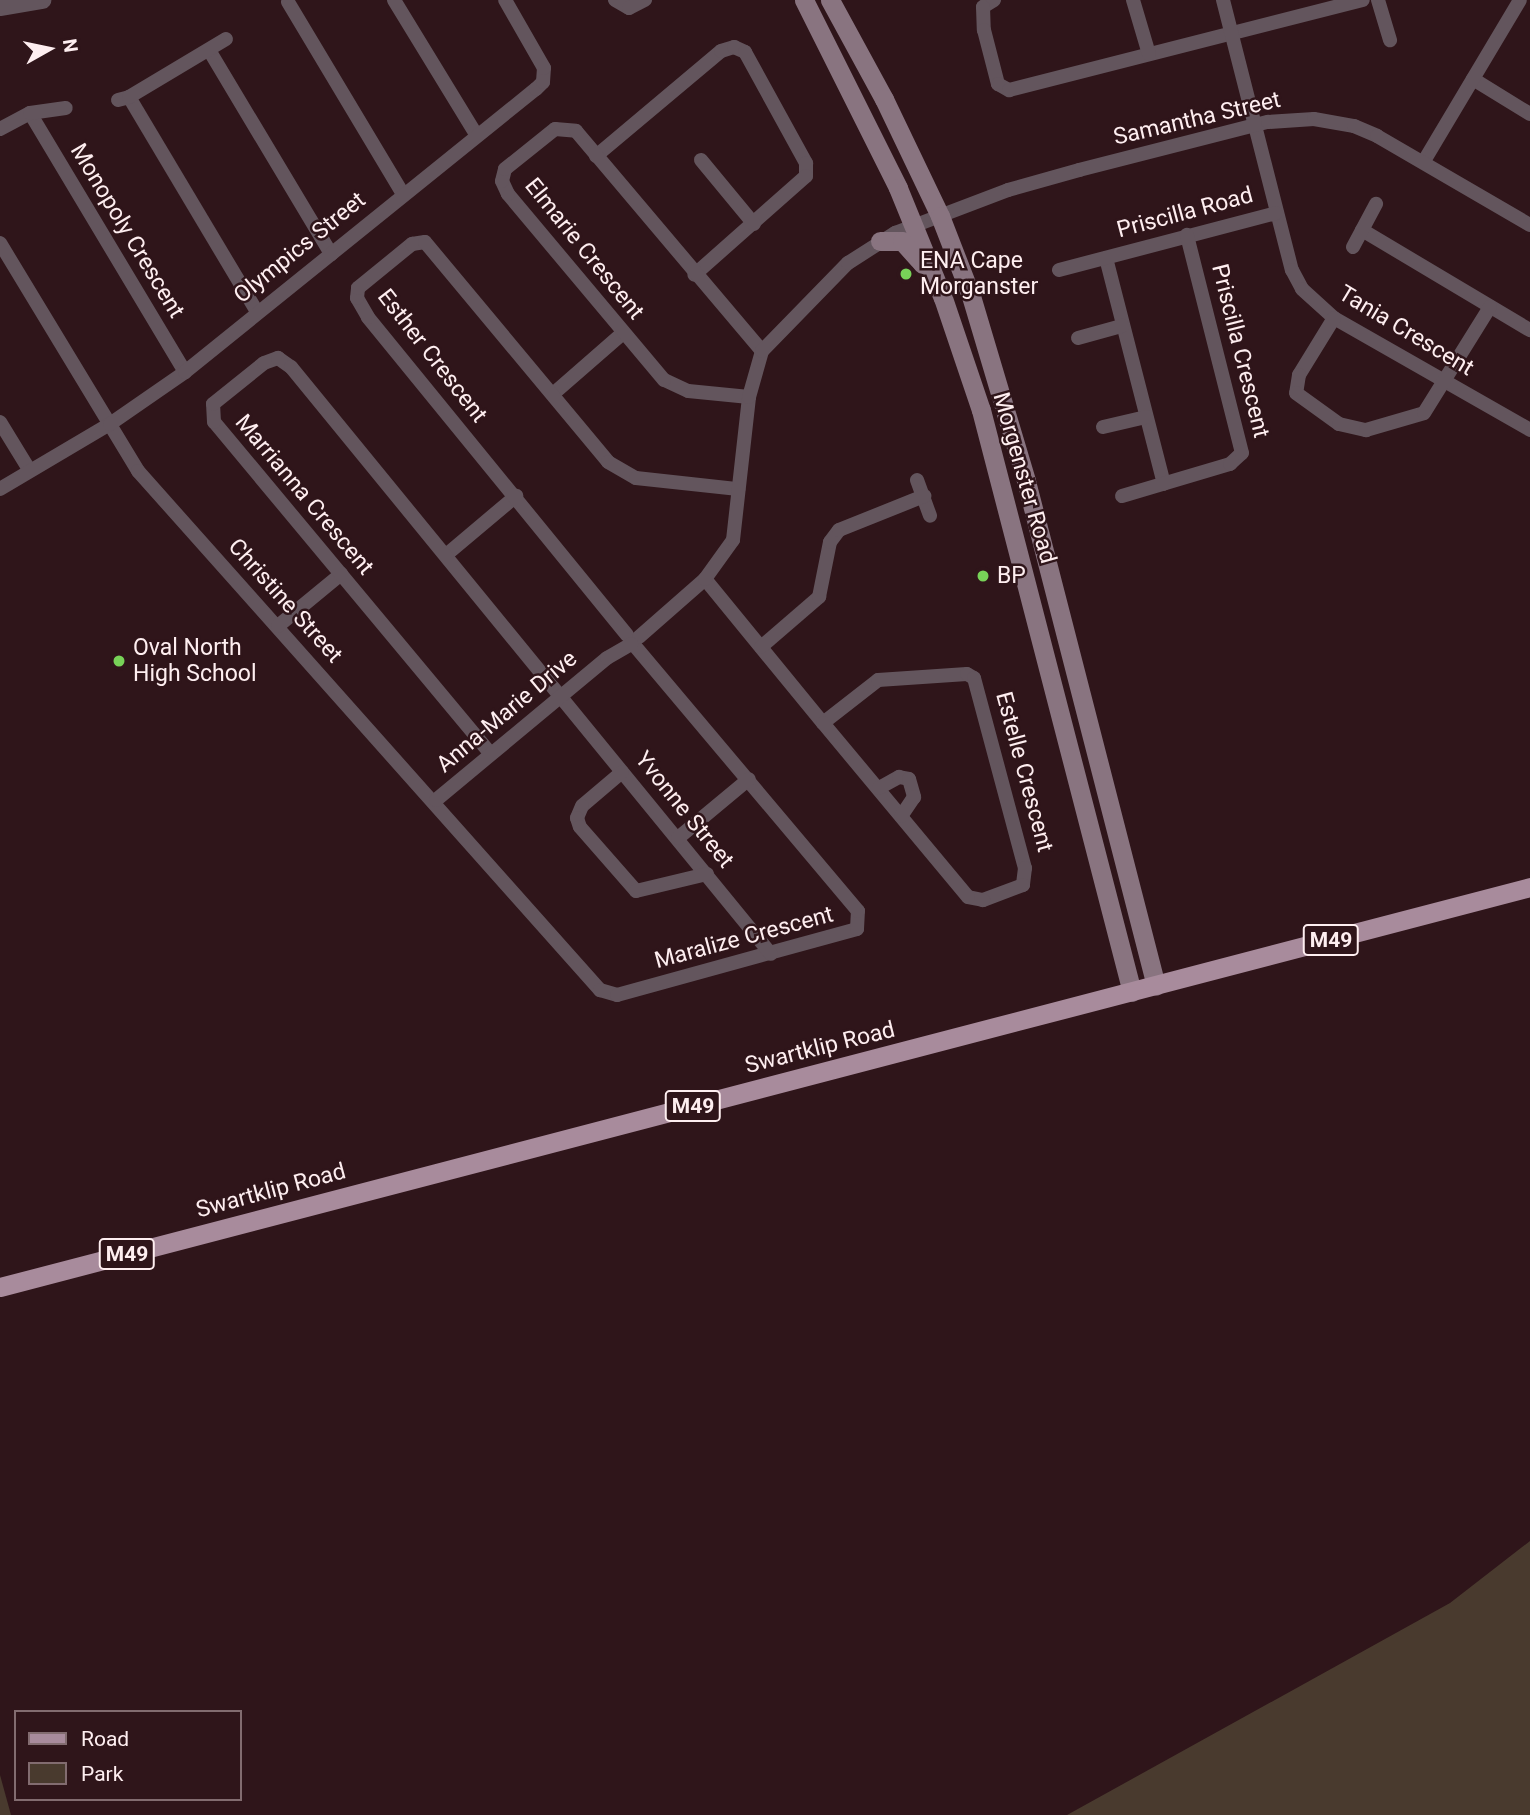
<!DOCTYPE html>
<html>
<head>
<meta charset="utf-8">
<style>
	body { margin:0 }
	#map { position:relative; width:1530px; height:1815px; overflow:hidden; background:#2f151a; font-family:Roboto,sans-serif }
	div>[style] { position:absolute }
	.green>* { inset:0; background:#493a2e }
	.minor>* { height:14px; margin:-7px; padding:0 7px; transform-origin:7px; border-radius:7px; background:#63555d }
	.tertiary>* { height:18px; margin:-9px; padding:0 9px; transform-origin:9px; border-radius:9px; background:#63555d }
	.secondary>* { height:19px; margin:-9.5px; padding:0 9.5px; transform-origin:9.5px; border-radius:9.5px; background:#897480 }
	.primary>* { height:19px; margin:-9.5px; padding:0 9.5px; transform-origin:9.5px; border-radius:9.5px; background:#a88b9c }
	.dots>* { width:19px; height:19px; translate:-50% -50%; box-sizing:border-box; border:4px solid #2f151a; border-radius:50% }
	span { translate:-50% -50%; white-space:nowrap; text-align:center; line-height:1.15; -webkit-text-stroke:5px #2f151a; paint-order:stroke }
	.shield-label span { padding:2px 5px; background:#2f151a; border:2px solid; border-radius:5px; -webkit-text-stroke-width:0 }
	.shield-label { font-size:21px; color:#feeef0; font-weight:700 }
	.street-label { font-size:23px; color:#feeef0 }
	.poi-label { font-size:23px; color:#feeef0 }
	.left { translate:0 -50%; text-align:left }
	.legend { position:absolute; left:14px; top:1710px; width:228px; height:91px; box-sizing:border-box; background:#2f151a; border:2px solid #826c70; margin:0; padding:9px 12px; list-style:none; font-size:21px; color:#feeef0 }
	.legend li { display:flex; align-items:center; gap:14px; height:35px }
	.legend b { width:35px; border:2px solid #826c70 }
	.north { position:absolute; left:14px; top:14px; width:70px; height:70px; -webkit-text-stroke:5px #2f151a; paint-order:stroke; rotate:81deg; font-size:19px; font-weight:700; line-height:28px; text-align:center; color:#feeef0 }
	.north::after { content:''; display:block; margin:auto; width:24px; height:32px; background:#feeef0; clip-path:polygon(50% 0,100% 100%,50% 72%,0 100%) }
</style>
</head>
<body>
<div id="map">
	<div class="green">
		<div style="clip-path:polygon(1530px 1541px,1530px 1815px,1067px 1815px,1450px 1603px)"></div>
		<div style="clip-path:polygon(0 1775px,11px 1815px,0 1815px)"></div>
	</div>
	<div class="minor">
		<div style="left:394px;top:0;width:159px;rotate:58.6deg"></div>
		<div style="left:615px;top:0;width:16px;rotate:30deg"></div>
		<div style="left:629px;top:8px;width:18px;rotate:-27deg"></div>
		<div style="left:994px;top:0;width:13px;rotate:148deg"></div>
		<div style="left:983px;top:7px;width:23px;rotate:88deg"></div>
		<div style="left:984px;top:30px;width:56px;rotate:75.5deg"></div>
		<div style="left:998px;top:84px;width:13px;rotate:29deg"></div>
		<div style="left:1009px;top:90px;width:365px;rotate:-14.3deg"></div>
		<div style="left:1133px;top:0;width:56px;rotate:73.5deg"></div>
		<div style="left:1223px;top:0;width:279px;rotate:75.7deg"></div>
		<div style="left:1292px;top:270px;width:21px;rotate:62deg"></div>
		<div style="left:1302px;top:289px;width:43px;rotate:42.2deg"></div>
		<div style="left:1334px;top:318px;width:226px;rotate:29.7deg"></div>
		<div style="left:1378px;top:0;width:42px;rotate:73.3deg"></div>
		<div style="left:288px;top:2px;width:224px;rotate:59.1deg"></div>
		<div style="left:209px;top:50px;width:238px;rotate:59.1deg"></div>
		<div style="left:1473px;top:79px;width:67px;rotate:31.6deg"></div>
		<div style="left:129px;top:97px;width:250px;rotate:59.2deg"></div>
		<div style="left:118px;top:100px;width:11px;rotate:-15deg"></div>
		<div style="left:129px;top:97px;width:113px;rotate:-30.9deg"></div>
		<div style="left:30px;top:113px;width:302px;rotate:59.1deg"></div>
		<div style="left:0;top:129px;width:34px;rotate:-28deg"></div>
		<div style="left:30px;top:113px;width:36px;rotate:-8deg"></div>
		<div style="left:596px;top:156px;width:163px;rotate:-40deg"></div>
		<div style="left:721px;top:51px;width:14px;rotate:-17deg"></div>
		<div style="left:734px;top:47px;width:12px;rotate:24deg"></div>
		<div style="left:745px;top:52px;width:127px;rotate:61.2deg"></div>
		<div style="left:806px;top:163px;width:13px;rotate:90deg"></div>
		<div style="left:806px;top:176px;width:149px;rotate:138.5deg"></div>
		<div style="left:701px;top:160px;width:83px;rotate:50.4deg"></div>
		<div style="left:1424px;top:161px;width:187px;rotate:-59.2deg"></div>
		<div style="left:1362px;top:230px;width:196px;rotate:30.8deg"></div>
		<div style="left:0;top:243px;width:267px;rotate:58.8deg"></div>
		<div style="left:138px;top:471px;width:695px;rotate:48.33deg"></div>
		<div style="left:600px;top:990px;width:18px;rotate:16deg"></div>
		<div style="left:617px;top:995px;width:249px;rotate:-15.4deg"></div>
		<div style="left:857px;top:929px;width:18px;rotate:-87deg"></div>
		<div style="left:858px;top:911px;width:349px;rotate:-130.1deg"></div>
		<div style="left:1353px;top:247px;width:49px;rotate:-61.9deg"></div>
		<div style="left:1106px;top:258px;width:233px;rotate:75.6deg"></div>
		<div style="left:1059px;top:270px;width:224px;rotate:-14.7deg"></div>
		<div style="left:1334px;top:318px;width:67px;rotate:121.6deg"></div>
		<div style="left:1299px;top:375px;width:18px;rotate:99deg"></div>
		<div style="left:1296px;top:393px;width:53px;rotate:35.8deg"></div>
		<div style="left:1339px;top:424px;width:28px;rotate:13deg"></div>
		<div style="left:1366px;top:430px;width:60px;rotate:-16.3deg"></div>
		<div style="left:1424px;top:413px;width:125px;rotate:-58.1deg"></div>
		<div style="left:1078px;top:338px;width:46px;rotate:-15.3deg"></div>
		<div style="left:553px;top:394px;width:93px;rotate:-41.1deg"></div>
		<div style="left:749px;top:397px;width:61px;rotate:-174.4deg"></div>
		<div style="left:688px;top:391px;width:26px;rotate:-155deg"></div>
		<div style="left:664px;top:380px;width:243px;rotate:-130deg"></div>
		<div style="left:508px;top:194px;width:14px;rotate:-115deg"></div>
		<div style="left:502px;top:181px;width:12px;rotate:-76deg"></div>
		<div style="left:505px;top:169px;width:64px;rotate:-38.7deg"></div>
		<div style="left:555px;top:129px;width:21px;rotate:5deg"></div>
		<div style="left:576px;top:131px;width:288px;rotate:49.8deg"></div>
		<div style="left:0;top:422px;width:57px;rotate:58.5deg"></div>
		<div style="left:1103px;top:427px;width:44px;rotate:-13.1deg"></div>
		<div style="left:917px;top:480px;width:38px;rotate:70deg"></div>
		<div style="left:0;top:489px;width:128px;rotate:-30.6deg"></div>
		<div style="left:110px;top:424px;width:91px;rotate:-34.7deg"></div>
		<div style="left:185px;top:372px;width:451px;rotate:-38.9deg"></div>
		<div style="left:536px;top:89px;width:10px;rotate:-45deg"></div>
		<div style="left:543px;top:82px;width:14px;rotate:-86deg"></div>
		<div style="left:544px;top:68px;width:78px;rotate:-119.8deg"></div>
		<div style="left:1122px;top:496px;width:113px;rotate:-16.5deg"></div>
		<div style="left:1230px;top:464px;width:16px;rotate:-43deg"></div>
		<div style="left:1242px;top:453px;width:225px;rotate:-104.2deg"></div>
		<div style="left:446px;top:555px;width:92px;rotate:-40.1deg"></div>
		<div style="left:705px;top:579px;width:186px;rotate:50.7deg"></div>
		<div style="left:823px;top:723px;width:70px;rotate:-38deg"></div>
		<div style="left:878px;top:680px;width:89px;rotate:-3.9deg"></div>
		<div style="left:967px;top:674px;width:8px;rotate:30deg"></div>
		<div style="left:974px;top:678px;width:197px;rotate:75deg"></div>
		<div style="left:1025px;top:868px;width:17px;rotate:97deg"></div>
		<div style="left:1023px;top:885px;width:43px;rotate:159.4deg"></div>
		<div style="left:983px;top:900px;width:15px;rotate:-169deg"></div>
		<div style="left:968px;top:897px;width:226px;rotate:-129.8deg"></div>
		<div style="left:278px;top:626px;width:82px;rotate:-39.5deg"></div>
		<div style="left:627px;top:635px;width:410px;rotate:-129.2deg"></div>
		<div style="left:368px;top:317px;width:22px;rotate:-120deg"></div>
		<div style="left:357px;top:298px;width:10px;rotate:-84deg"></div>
		<div style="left:358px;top:288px;width:70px;rotate:-39.2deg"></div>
		<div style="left:412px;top:244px;width:13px;rotate:-9deg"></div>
		<div style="left:425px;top:242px;width:286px;rotate:50.2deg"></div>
		<div style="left:608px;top:462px;width:32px;rotate:30deg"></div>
		<div style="left:636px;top:478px;width:103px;rotate:6.2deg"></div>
		<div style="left:639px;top:637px;width:88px;rotate:-41.3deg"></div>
		<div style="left:705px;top:579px;width:48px;rotate:-54.3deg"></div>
		<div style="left:733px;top:540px;width:144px;rotate:-83.6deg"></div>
		<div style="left:749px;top:397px;width:48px;rotate:-74.2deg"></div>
		<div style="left:762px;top:351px;width:123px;rotate:-45.7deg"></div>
		<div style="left:848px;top:263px;width:56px;rotate:-32.6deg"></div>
		<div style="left:895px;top:233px;width:121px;rotate:-20.8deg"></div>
		<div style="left:1008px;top:190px;width:74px;rotate:-15.7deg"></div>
		<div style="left:1079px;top:170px;width:195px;rotate:-14.3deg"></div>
		<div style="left:1268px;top:122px;width:46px;rotate:-3.7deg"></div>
		<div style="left:1314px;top:119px;width:41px;rotate:9.9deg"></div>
		<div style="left:1354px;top:126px;width:25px;rotate:23deg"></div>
		<div style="left:1377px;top:136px;width:177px;rotate:30.2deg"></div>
		<div style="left:761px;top:647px;width:77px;rotate:-40.8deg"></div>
		<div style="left:819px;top:597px;width:56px;rotate:-78.7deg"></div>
		<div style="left:830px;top:542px;width:15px;rotate:-53deg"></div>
		<div style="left:839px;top:530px;width:92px;rotate:-21.8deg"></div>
		<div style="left:490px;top:753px;width:431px;rotate:-129.8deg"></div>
		<div style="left:214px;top:422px;width:18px;rotate:-93deg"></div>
		<div style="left:213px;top:404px;width:65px;rotate:-38.8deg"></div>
		<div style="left:264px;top:363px;width:15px;rotate:-20deg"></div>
		<div style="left:278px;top:358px;width:16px;rotate:35deg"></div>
		<div style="left:291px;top:367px;width:758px;rotate:50.73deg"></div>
		<div style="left:622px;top:772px;width:52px;rotate:139.6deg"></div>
		<div style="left:582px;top:806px;width:13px;rotate:113deg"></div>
		<div style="left:577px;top:818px;width:9px;rotate:72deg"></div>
		<div style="left:580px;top:827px;width:85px;rotate:48.8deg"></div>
		<div style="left:636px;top:891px;width:73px;rotate:-13.5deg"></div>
		<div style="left:879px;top:788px;width:23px;rotate:-29deg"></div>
		<div style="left:899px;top:777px;width:10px;rotate:11deg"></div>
		<div style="left:909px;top:779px;width:19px;rotate:74deg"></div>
		<div style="left:914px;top:797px;width:23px;rotate:124deg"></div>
		<div style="left:436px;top:800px;width:222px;rotate:-39.7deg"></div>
		<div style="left:607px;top:658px;width:28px;rotate:-30deg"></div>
		<div style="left:678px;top:838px;width:92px;rotate:-39.7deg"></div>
	</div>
	<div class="tertiary">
		<div style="left:0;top:7px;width:43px;rotate:-9.5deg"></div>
	</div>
	<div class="secondary">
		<div style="left:804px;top:0;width:210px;rotate:63.4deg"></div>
		<div style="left:898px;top:188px;width:119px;rotate:67.8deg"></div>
		<div style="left:943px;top:298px;width:118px;rotate:71.3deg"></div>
		<div style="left:981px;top:410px;width:601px;rotate:75.46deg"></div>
		<div style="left:830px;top:0;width:113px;rotate:61.4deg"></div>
		<div style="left:884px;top:99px;width:130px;rotate:64.4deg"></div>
		<div style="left:940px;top:216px;width:86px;rotate:68.8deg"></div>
		<div style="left:971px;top:296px;width:193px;rotate:73.4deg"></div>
		<div style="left:1026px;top:481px;width:521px;rotate:75.56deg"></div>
		<div style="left:880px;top:241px;width:22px"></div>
		<div style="left:902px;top:241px;width:31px;rotate:48deg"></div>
	</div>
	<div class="primary">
		<div style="left:0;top:1287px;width:1581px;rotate:-14.65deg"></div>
	</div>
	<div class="dots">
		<div style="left:906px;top:274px;background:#78d258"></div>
		<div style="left:983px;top:576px;background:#78d258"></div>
		<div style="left:119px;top:661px;background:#78d258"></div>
	</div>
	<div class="shield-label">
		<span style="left:1331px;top:940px">M49</span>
		<span style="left:693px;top:1106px">M49</span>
		<span style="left:127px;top:1254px">M49</span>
	</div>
	<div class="street-label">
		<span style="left:1197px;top:119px;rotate:-13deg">Samantha Street</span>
		<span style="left:1185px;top:213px;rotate:-15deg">Priscilla Road</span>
		<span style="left:127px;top:231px;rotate:59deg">Monopoly Crescent</span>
		<span style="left:300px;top:248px;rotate:-39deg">Olympics Street</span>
		<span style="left:584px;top:249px;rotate:51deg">Elmarie Crescent</span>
		<span style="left:1406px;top:331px;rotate:31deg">Tania Crescent</span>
		<span style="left:1240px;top:351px;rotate:76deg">Priscilla Crescent</span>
		<span style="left:432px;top:356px;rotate:52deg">Esther Crescent</span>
		<span style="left:1024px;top:478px;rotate:74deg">Morgenster Road</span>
		<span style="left:304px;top:495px;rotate:50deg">Marrianna Crescent</span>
		<span style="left:285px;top:601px;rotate:48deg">Christine Street</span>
		<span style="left:507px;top:712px;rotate:-40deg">Anna-Marie Drive</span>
		<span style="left:1024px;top:772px;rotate:75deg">Estelle Crescent</span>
		<span style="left:684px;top:810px;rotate:51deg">Yvonne Street</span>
		<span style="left:744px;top:938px;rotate:-15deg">Maralize Crescent</span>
		<span style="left:820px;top:1048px;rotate:-14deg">Swartklip Road</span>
		<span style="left:271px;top:1191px;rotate:-15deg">Swartklip Road</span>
	</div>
	<div class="poi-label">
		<span class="left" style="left:920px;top:274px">ENA Cape<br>Morganster</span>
		<span class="left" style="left:997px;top:576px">BP</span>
		<span class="left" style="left:133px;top:661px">Oval North<br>High School</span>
	</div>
	<ul class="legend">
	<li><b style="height:9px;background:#a88b9c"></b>Road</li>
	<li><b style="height:19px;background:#493a2e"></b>Park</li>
	</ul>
	<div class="north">N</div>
</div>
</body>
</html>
